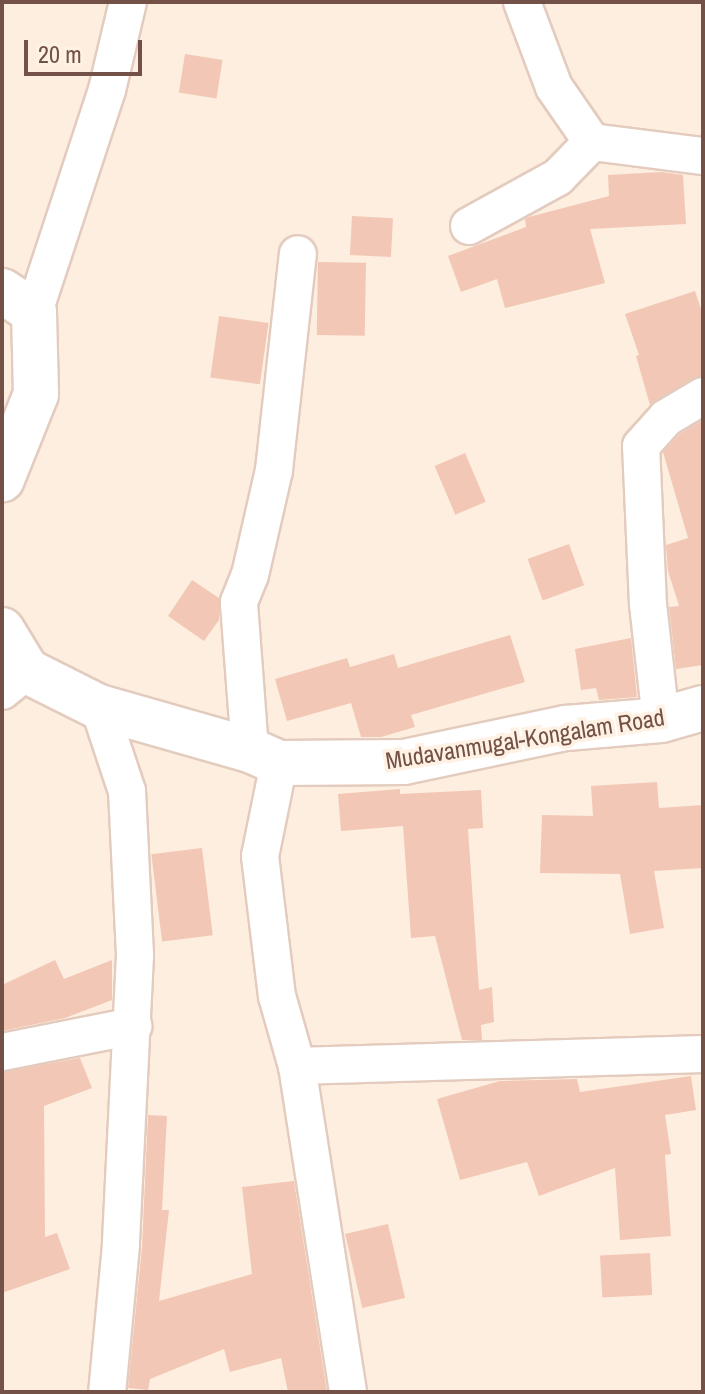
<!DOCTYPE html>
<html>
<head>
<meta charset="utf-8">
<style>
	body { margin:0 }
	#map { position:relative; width:705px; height:1394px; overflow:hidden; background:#fdeedf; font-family:"Archivo Narrow",sans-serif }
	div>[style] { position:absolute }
	.building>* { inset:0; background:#f3c7b5; transform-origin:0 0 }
	.roads { filter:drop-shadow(2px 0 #e3cbbe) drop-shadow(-2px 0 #e3cbbe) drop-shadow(0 2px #e3cbbe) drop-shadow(0 -2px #e3cbbe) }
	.minor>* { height:36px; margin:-18px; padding:0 18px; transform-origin:18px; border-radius:18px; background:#fff }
	.tertiary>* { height:44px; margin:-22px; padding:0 22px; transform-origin:22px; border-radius:22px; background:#fff }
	span { translate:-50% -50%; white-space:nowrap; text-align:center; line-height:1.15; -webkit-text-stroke:7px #fff2e5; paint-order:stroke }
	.street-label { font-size:24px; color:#735146 }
	.frame { position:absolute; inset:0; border:4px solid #735146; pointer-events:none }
	.scale { position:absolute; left:24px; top:40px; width:118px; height:36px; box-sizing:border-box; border:4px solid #735146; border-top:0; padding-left:10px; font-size:24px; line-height:28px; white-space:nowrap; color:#735146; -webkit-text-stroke:6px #fff2e5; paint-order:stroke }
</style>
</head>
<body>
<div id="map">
	<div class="building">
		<div style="left:185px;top:54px;width:38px;height:39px;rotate:9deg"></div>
		<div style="clip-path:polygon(661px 172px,683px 175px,686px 224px,590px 229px,605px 283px,505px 308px,497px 279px,461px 292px,448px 256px,526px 227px,525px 219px,529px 217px,609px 196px,608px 175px)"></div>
		<div style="left:352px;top:216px;width:41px;height:39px;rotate:3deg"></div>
		<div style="left:318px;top:262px;width:48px;height:73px;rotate:1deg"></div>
		<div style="clip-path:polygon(695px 291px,703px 315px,703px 375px,650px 405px,636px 356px,639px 355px,625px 314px)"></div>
		<div style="left:219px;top:316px;width:50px;height:62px;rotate:8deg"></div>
		<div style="clip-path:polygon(703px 420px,703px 665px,676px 669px,669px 607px,679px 606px,668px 571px,666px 545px,688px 538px,663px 452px,680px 434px)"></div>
		<div style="left:465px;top:453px;width:53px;height:33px;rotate:67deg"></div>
		<div style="left:569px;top:544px;width:44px;height:44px;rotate:70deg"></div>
		<div style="clip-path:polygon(192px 580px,219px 598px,219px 620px,204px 641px,168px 616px)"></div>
		<div style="clip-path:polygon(510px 635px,525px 682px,411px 715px,415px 727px,381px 737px,361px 737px,351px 703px,287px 721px,275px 679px,347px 658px,350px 667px,394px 654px,398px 668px)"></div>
		<div style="clip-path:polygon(631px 638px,637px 697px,599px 700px,596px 688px,581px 690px,575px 649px)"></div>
		<div style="clip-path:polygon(657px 782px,659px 808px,703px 805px,703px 868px,654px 871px,664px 928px,630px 934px,620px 874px,540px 873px,542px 815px,593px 816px,591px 786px)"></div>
		<div style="clip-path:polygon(400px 789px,400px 794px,481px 790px,483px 828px,468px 829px,479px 990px,492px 987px,494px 1022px,481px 1025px,482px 1040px,462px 1040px,435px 936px,411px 938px,403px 826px,341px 831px,338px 794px)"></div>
		<div style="left:202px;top:848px;width:88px;height:51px;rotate:83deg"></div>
		<div style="clip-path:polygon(55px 960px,64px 979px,112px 960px,112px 1000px,65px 1018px,2px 1031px,2px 985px)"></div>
		<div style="clip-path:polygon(80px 1058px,92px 1088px,44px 1106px,45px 1237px,57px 1233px,70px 1269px,2px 1293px,2px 1072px)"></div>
		<div style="clip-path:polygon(691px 1076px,696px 1110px,665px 1115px,671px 1154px,665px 1155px,671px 1236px,620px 1240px,615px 1168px,539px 1196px,527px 1162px,460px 1180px,437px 1099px,500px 1081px,577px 1079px,580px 1092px)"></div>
		<div style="clip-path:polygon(148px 1115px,167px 1116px,162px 1210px,169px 1210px,159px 1301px,252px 1274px,242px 1187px,294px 1181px,327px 1392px,288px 1392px,281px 1358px,230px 1372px,224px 1349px,150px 1379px,148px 1390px,128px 1388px,142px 1247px)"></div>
		<div style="left:388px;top:1224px;width:76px;height:44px;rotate:77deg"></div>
		<div style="left:650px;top:1253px;width:42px;height:50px;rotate:87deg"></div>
	</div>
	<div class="roads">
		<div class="minor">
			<div style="left:522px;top:2px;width:91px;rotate:69.4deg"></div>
			<div style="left:554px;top:87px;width:67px;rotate:55.4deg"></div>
			<div style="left:592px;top:142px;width:112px;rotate:7.2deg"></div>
			<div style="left:469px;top:226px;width:102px;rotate:-28.8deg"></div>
			<div style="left:558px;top:177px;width:49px;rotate:-45.8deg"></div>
			<div style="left:34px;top:312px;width:234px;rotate:-71.8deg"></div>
			<div style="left:107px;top:90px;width:90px;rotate:-76.6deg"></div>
			<div style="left:2px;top:691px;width:32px;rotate:-39deg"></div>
			<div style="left:99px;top:707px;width:89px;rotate:71.6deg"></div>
			<div style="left:127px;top:791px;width:164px;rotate:87.2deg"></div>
			<div style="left:135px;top:955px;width:290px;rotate:92.8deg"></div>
			<div style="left:121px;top:1245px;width:148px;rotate:95.4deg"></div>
			<div style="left:661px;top:720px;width:116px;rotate:-96.4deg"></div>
			<div style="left:648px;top:605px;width:159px;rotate:-92.5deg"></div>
			<div style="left:641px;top:446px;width:38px;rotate:-48deg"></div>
			<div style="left:666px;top:418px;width:43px;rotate:-30.7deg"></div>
			<div style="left:250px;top:750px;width:148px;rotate:-94.3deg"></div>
			<div style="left:239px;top:602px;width:29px;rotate:-68deg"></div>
			<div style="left:250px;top:575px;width:108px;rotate:-77.1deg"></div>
			<div style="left:274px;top:470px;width:217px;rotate:-83.7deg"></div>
			<div style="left:279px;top:763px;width:95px;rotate:101.5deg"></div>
			<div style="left:260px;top:856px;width:141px;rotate:83.1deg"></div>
			<div style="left:277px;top:996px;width:73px;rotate:74.1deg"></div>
			<div style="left:297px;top:1066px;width:330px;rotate:81.1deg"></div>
			<div style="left:2px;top:1052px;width:134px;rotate:-11.2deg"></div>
			<div style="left:297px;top:1066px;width:406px;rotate:-1.7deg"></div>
		</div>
		<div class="tertiary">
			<div style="left:2px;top:291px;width:38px;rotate:33deg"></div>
			<div style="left:34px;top:312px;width:82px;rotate:88.6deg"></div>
			<div style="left:36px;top:394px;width:92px;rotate:111.8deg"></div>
			<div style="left:2px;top:630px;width:48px;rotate:58.6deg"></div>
			<div style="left:27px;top:671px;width:80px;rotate:26.6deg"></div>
			<div style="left:99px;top:707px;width:157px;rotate:15.9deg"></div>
			<div style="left:250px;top:750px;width:32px;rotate:24deg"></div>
			<div style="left:279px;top:763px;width:125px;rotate:-0.5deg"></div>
			<div style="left:404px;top:762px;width:166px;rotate:-11.9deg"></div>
			<div style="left:566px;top:728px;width:95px;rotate:-4.8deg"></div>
			<div style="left:661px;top:720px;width:44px;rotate:-15.9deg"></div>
		</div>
	</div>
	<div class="street-label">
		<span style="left:525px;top:739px;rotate:-9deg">Mudavanmugal-Kongalam Road</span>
	</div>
	<div class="frame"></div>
	<div class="scale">20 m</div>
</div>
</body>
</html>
